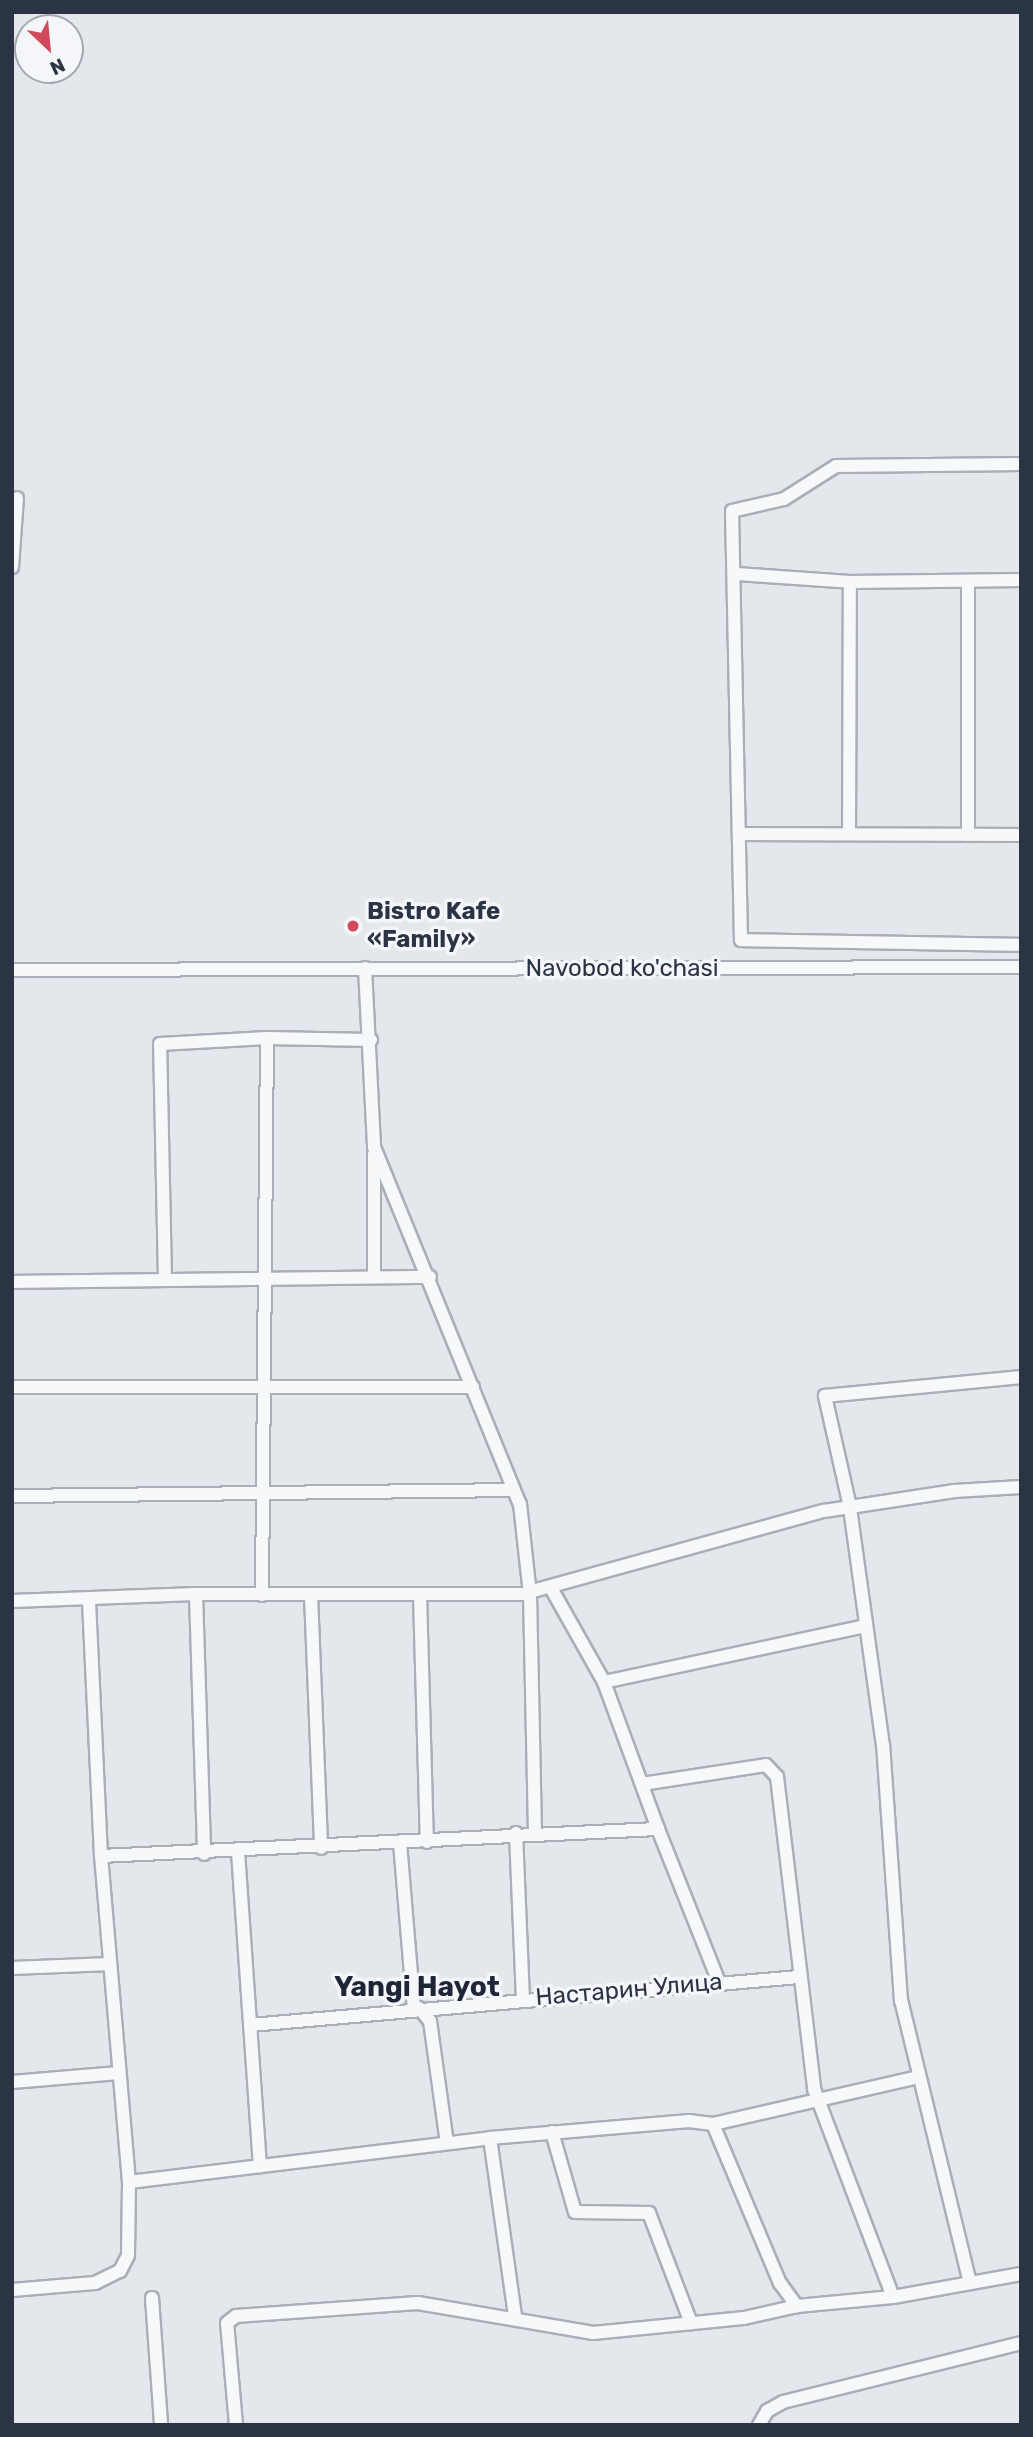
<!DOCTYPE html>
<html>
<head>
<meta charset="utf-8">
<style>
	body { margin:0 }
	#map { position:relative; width:1033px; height:2437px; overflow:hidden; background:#e4e7ec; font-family:Rubik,sans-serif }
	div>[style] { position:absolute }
	.roads { filter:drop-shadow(2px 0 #a9aeb7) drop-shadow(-2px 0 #a9aeb7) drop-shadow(0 2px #a9aeb7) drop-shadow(0 -2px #a9aeb7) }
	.minor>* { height:12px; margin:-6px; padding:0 6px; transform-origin:6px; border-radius:6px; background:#f7f8fa }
	.dots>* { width:19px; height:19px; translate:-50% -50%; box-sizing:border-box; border:4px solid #f4f6f9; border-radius:50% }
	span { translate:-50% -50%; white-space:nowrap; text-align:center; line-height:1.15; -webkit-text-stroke:7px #f4f6f9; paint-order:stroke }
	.poi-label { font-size:24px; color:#2b3445; font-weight:700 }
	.left { translate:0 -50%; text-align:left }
	.street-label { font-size:24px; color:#2b3445 }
	.quarter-label { font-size:28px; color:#1d2536; font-weight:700 }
	.frame { position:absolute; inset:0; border:14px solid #2b3445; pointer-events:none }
	.north { position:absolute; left:14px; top:14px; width:70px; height:70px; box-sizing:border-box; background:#f4f6f9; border:2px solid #a4a8b1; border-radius:50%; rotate:154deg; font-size:19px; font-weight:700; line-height:28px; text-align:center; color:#2b3445 }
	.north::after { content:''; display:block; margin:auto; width:24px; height:32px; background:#d1495b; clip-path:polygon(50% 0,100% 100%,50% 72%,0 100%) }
</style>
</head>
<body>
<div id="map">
	<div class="roads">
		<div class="minor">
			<div style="left:1021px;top:464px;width:185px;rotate:179.4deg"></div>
			<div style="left:836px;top:466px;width:62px;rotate:147.6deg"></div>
			<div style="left:784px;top:499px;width:53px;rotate:167deg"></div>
			<div style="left:732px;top:511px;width:429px;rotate:88.8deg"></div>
			<div style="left:741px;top:940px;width:280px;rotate:1deg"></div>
			<div style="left:12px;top:567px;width:69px;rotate:-85.9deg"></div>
			<div style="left:737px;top:574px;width:113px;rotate:4deg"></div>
			<div style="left:850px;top:582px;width:171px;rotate:-0.7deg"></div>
			<div style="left:742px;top:834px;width:279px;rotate:0.2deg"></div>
			<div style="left:849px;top:834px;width:252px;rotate:-89.8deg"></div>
			<div style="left:968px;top:835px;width:254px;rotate:-90deg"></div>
			<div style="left:365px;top:968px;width:179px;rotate:87.1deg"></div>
			<div style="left:374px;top:1147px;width:386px;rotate:67.8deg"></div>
			<div style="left:520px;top:1504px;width:91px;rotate:83.7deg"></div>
			<div style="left:530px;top:1594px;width:240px;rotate:88.8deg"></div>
			<div style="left:12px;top:970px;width:1009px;rotate:-0.17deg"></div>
			<div style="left:374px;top:1277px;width:123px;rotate:-90deg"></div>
			<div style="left:165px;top:1279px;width:235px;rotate:-91.2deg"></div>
			<div style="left:160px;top:1044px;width:107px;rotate:-3.2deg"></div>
			<div style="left:267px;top:1038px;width:104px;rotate:1.1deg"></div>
			<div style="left:12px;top:1282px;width:418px;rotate:-0.7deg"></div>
			<div style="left:12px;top:1387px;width:461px"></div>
			<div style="left:12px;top:1496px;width:502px;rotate:-0.68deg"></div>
			<div style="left:551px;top:1588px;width:108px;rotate:60.6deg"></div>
			<div style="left:604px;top:1682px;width:157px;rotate:69.8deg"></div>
			<div style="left:529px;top:1592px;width:306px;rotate:-15.4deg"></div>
			<div style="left:824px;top:1511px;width:132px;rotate:-8.7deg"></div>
			<div style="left:954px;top:1491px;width:67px;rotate:-3.4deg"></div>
			<div style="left:196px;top:1594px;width:260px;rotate:88.2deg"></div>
			<div style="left:262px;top:1595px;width:557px;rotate:-89.49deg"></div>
			<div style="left:311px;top:1595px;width:253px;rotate:87.7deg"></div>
			<div style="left:420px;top:1595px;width:247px;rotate:88.4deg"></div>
			<div style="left:12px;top:1601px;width:184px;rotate:-2.2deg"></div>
			<div style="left:196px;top:1594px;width:334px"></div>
			<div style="left:604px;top:1682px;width:268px;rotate:-12.1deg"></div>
			<div style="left:642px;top:1784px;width:125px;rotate:-8.7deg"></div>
			<div style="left:766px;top:1765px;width:16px;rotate:47deg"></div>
			<div style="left:777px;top:1777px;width:314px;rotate:83.2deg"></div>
			<div style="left:814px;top:2089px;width:222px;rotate:69.2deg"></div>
			<div style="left:516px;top:1833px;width:165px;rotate:87.6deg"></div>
			<div style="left:400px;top:1843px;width:166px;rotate:85.2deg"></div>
			<div style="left:238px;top:1852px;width:315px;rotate:86deg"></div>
			<div style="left:101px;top:1856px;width:558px;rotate:-2.78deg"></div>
			<div style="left:658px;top:1829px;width:165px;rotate:68.3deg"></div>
			<div style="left:12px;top:1968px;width:98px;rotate:-2.3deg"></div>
			<div style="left:419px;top:2008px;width:17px;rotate:50deg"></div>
			<div style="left:430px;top:2021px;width:123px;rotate:82.1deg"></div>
			<div style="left:251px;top:2025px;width:550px;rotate:-5.01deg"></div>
			<div style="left:12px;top:2082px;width:107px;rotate:-4.8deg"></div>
			<div style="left:713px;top:2124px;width:211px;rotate:-12.9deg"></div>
			<div style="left:552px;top:2132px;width:83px;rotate:74deg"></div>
			<div style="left:575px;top:2212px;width:74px;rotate:0.8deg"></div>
			<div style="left:649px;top:2213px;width:118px;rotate:69.1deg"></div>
			<div style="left:490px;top:2138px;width:181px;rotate:82deg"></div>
			<div style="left:129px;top:2182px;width:364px;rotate:-6.9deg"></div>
			<div style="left:490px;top:2138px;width:200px;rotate:-4.9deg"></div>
			<div style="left:689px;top:2121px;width:24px;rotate:7deg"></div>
			<div style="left:713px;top:2124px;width:173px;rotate:67.2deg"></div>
			<div style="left:780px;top:2283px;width:29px;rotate:54deg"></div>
			<div style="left:797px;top:2306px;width:96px;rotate:-5.4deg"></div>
			<div style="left:893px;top:2297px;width:130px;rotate:-10.2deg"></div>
			<div style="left:970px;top:2283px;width:290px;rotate:-103.7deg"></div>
			<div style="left:901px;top:2001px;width:256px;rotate:-94deg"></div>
			<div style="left:883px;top:1746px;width:241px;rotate:-97.9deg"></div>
			<div style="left:850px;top:1507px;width:114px;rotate:-102.7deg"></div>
			<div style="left:825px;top:1396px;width:197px;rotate:-5.5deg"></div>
			<div style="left:12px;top:2290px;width:83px;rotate:-4.8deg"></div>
			<div style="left:95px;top:2283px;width:28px;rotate:-26deg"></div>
			<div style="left:120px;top:2271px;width:18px;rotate:-63deg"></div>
			<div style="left:128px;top:2255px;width:73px;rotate:-89.2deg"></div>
			<div style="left:129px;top:2182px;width:327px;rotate:-94.9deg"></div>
			<div style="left:101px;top:1856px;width:256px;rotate:-92.7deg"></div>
			<div style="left:152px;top:2298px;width:127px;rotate:85.9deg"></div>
			<div style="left:236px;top:2425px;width:102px;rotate:-95deg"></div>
			<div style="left:227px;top:2323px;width:11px;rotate:-38deg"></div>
			<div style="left:236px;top:2316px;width:182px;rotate:-4.1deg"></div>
			<div style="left:418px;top:2303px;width:178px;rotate:9.7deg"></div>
			<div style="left:593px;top:2333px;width:152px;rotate:-5.7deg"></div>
			<div style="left:744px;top:2318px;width:54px;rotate:-12.8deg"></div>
			<div style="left:759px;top:2425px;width:16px;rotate:-60deg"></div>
			<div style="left:767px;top:2411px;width:18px;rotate:-29deg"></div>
			<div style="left:783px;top:2402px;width:245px;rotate:-13.9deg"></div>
		</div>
	</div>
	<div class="dots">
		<div style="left:353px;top:926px;background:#d1495b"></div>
	</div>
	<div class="poi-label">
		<span class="left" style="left:367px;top:926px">Bistro Kafe<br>«Family»</span>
	</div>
	<div class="street-label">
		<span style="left:622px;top:969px">Navobod ko'chasi</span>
		<span style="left:629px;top:1990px;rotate:-5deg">Настарин Улица</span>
	</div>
	<div class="quarter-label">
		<span style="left:417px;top:1987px">Yangi Hayot</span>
	</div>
	<div class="frame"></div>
	<div class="north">N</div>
</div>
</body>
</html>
